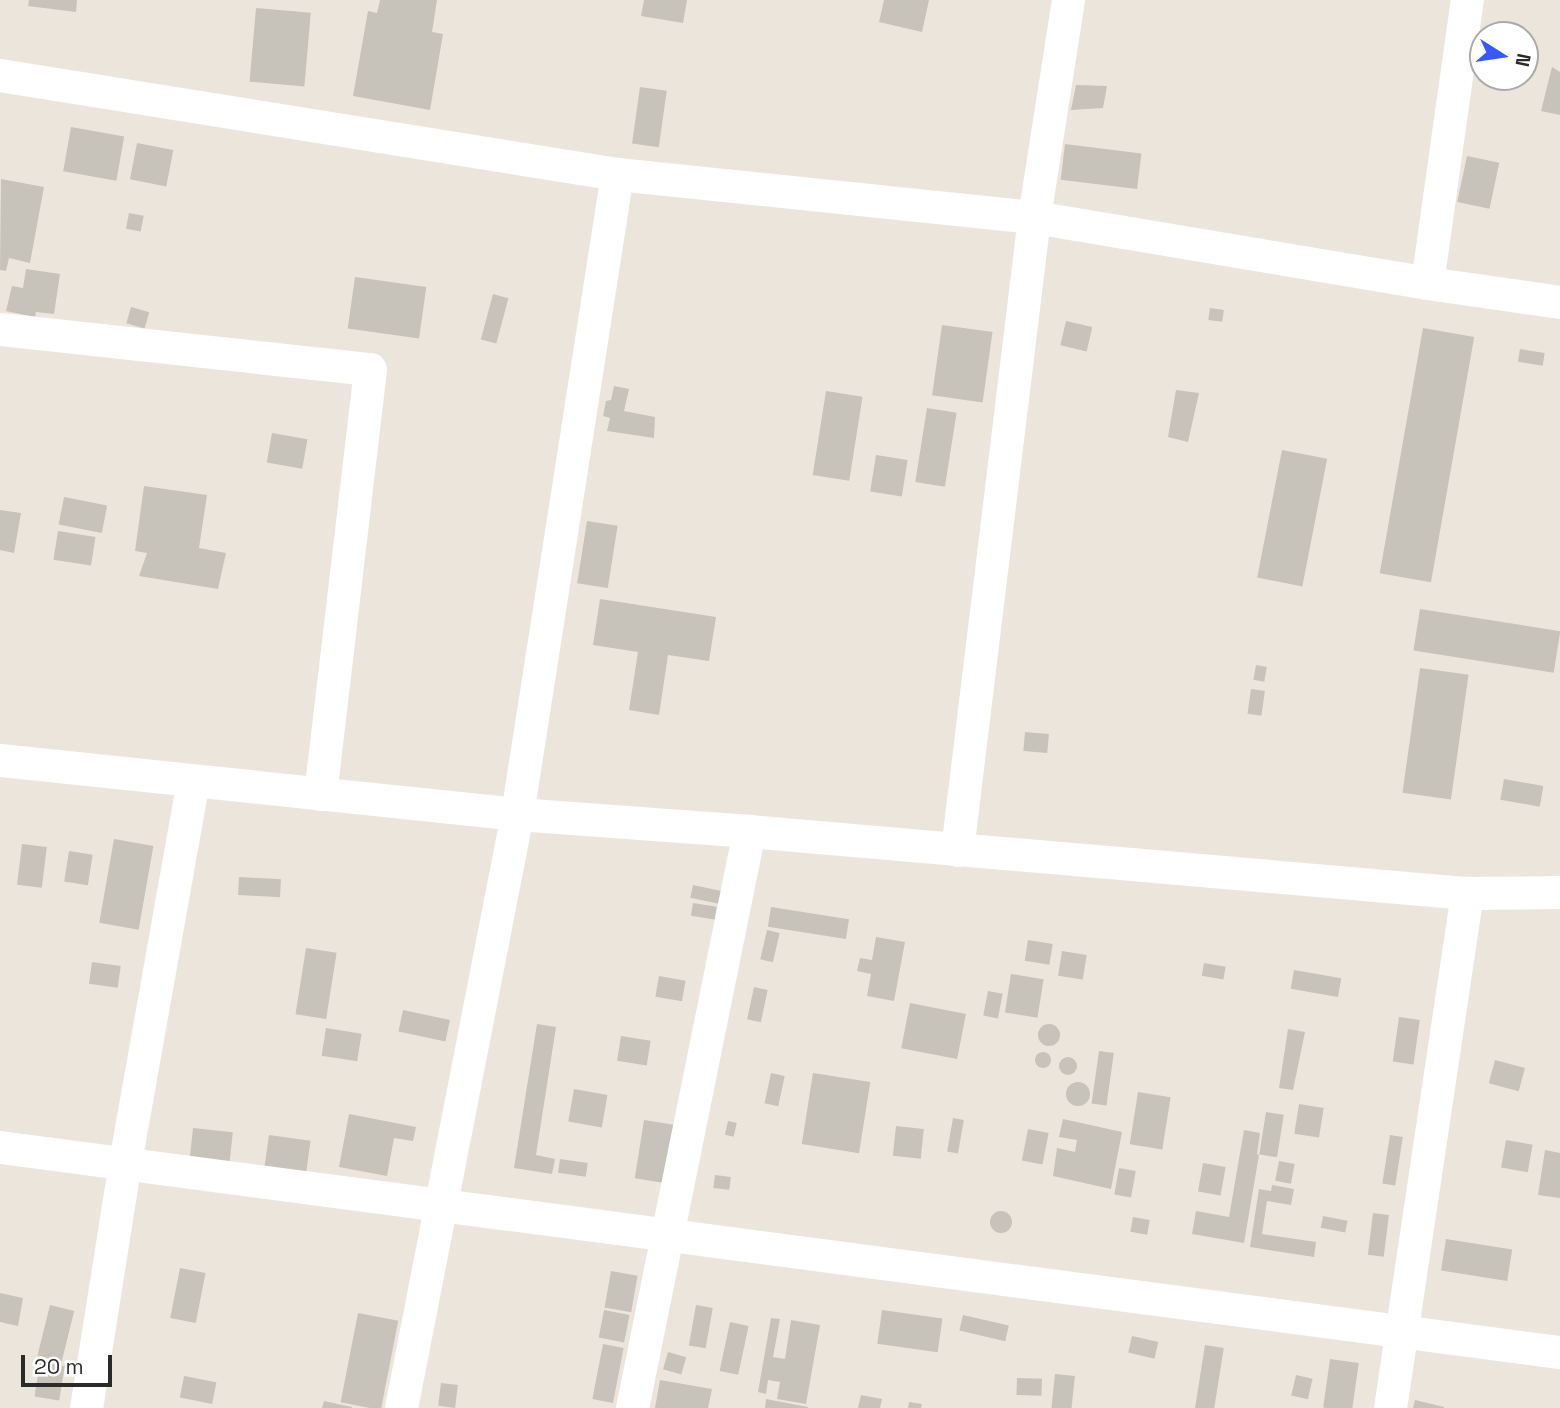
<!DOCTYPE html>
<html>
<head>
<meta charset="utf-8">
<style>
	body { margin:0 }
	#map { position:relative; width:1560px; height:1408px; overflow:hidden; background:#ece5db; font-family:"Space Grotesk",sans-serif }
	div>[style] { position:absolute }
	.building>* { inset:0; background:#c7c3ba; transform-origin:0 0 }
	.round { border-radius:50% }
	.minor>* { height:33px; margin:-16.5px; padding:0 16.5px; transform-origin:16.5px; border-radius:16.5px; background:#fff }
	span { translate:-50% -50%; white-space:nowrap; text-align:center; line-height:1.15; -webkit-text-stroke:7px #fff; paint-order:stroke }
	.north { position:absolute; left:1469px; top:21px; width:70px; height:70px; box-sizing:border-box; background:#fff; border:2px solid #aaa; border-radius:50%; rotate:102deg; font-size:19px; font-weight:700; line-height:28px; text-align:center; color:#2a2a2a }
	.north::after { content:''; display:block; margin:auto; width:24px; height:32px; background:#3658fe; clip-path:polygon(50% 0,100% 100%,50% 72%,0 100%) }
	.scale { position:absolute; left:21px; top:1355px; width:91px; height:32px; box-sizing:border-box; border:4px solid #2a2a2a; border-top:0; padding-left:9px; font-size:21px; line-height:24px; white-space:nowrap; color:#2a2a2a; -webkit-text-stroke:5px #fff; paint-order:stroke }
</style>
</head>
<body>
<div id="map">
	<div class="building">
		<div style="clip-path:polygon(29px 0,77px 0,76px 12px,28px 6px)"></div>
		<div style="clip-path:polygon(380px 0,437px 0,432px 32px,443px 34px,430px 110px,353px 96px,368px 11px,377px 13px)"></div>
		<div style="clip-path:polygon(644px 0,687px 0,683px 23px,641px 16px)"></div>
		<div style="clip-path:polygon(884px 0,929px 0,922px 32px,879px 22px)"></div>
		<div style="left:256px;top:8px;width:55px;height:74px;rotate:5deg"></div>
		<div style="clip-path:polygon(1552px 67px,1560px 72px,1560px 115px,1541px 111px)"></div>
		<div style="clip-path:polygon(1076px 85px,1107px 86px,1103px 108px,1071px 110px)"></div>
		<div style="left:640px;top:87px;width:27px;height:57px;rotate:8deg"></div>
		<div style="left:71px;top:127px;width:54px;height:45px;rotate:10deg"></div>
		<div style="left:137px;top:143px;width:37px;height:37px;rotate:11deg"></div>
		<div style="left:1065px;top:144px;width:77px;height:36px;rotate:7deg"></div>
		<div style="left:1467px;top:156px;width:33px;height:47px;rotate:12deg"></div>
		<div style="clip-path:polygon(1px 179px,44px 187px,30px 263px,9px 258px,6px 271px,0 270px)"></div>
		<div style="left:129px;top:213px;width:15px;height:16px;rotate:11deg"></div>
		<div style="clip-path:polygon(26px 269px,60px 274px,54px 314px,36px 312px,35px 317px,6px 311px,12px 286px,23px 288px)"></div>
		<div style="left:355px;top:277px;width:72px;height:52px;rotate:8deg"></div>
		<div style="left:493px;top:294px;width:16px;height:47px;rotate:15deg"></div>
		<div style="left:131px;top:307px;width:19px;height:17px;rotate:16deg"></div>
		<div style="left:1210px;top:308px;width:14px;height:12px;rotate:8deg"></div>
		<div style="left:1066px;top:321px;width:27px;height:25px;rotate:13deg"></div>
		<div style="left:942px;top:325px;width:51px;height:71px;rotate:8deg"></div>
		<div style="left:1423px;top:328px;width:52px;height:249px;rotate:10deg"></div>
		<div style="left:1520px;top:349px;width:25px;height:13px;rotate:9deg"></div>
		<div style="clip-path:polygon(614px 386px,629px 389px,624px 411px,655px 417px,654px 438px,607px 431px,610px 418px,603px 416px,606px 401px,611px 400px)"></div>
		<div style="clip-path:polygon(1176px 390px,1199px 393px,1188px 442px,1168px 437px)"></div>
		<div style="left:826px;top:391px;width:37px;height:85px;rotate:9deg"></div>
		<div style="left:927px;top:408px;width:30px;height:75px;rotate:9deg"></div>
		<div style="left:272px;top:433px;width:36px;height:30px;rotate:10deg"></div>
		<div style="left:1282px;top:450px;width:46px;height:130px;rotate:11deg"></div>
		<div style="left:876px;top:455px;width:32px;height:37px;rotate:9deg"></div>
		<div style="clip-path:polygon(144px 486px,207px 495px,199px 548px,226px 553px,218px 589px,139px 576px,147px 553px,135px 551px)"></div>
		<div style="left:64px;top:497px;width:44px;height:28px;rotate:11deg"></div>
		<div style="clip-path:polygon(0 510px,21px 513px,14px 553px,0 550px)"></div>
		<div style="left:587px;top:521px;width:31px;height:63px;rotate:9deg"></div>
		<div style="left:58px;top:531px;width:38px;height:29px;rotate:9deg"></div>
		<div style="clip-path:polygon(600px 599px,716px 617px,709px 661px,668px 655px,659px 715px,629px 710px,638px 652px,593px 645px)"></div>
		<div style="left:1420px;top:609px;width:142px;height:42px;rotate:9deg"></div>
		<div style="left:1256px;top:665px;width:11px;height:15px;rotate:10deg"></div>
		<div style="left:1420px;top:668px;width:49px;height:126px;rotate:8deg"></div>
		<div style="left:1251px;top:689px;width:14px;height:25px;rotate:8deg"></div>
		<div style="left:1025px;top:732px;width:24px;height:19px;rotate:5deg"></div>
		<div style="left:1504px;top:779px;width:40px;height:21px;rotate:10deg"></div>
		<div style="left:114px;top:839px;width:40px;height:85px;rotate:10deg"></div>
		<div style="left:22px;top:844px;width:25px;height:41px;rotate:7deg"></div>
		<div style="left:69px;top:851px;width:24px;height:31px;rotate:9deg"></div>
		<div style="left:239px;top:877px;width:42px;height:18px;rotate:3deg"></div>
		<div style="left:693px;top:885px;width:29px;height:13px;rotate:12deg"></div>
		<div style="left:693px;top:903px;width:24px;height:13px;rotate:9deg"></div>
		<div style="left:771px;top:907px;width:79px;height:20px;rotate:9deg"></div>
		<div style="left:767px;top:930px;width:13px;height:30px;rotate:13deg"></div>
		<div style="clip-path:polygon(876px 937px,905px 942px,894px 1001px,867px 996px,871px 974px,857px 971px,860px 958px,872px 960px)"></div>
		<div style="left:1028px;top:940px;width:25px;height:21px;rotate:9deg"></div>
		<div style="left:306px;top:948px;width:31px;height:67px;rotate:9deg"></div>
		<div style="left:1062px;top:951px;width:25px;height:25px;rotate:9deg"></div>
		<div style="left:92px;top:962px;width:29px;height:22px;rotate:8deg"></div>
		<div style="left:1204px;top:963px;width:22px;height:13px;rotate:10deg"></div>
		<div style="left:1294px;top:970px;width:48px;height:19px;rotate:10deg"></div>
		<div style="left:1011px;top:974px;width:33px;height:39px;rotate:9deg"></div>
		<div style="left:659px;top:976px;width:27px;height:21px;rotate:10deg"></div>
		<div style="left:754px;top:987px;width:14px;height:33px;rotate:12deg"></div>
		<div style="left:988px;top:991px;width:15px;height:25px;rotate:11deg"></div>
		<div style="left:910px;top:1003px;width:57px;height:46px;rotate:11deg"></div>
		<div style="left:403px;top:1010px;width:48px;height:22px;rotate:12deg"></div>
		<div style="left:1399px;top:1017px;width:21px;height:45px;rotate:8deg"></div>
		<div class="round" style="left:1038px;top:1024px;width:22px;height:22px"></div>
		<div style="clip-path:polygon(537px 1024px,556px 1027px,536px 1155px,555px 1159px,552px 1174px,514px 1168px)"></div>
		<div style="left:326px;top:1028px;width:36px;height:28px;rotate:9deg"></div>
		<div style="clip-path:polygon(1288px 1029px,1305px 1032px,1293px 1090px,1279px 1088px)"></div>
		<div style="left:621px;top:1036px;width:30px;height:25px;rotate:9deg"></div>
		<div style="left:1099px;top:1051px;width:15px;height:53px;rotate:8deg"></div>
		<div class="round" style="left:1035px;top:1052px;width:16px;height:16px"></div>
		<div class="round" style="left:1059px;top:1057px;width:18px;height:18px"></div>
		<div style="left:1495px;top:1060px;width:31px;height:24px;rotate:15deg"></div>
		<div style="left:771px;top:1073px;width:14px;height:31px;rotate:12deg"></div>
		<div style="left:813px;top:1073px;width:58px;height:72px;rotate:9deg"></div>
		<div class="round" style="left:1066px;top:1082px;width:24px;height:24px"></div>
		<div style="left:574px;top:1089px;width:34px;height:33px;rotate:10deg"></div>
		<div style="left:1138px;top:1092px;width:33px;height:53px;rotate:9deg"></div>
		<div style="left:1299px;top:1104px;width:25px;height:30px;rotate:9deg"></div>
		<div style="left:1266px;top:1112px;width:18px;height:43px;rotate:9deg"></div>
		<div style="clip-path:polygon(349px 1114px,416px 1127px,413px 1141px,394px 1138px,387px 1176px,339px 1167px)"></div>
		<div style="left:953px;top:1118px;width:11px;height:34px;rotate:10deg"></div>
		<div style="clip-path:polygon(1063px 1119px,1122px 1132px,1111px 1189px,1053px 1176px,1057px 1148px,1075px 1152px,1077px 1140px,1059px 1137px)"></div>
		<div style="left:644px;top:1120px;width:33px;height:59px;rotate:9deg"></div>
		<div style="left:728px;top:1121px;width:9px;height:14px;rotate:13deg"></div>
		<div style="left:896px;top:1126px;width:28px;height:30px;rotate:6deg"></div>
		<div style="left:193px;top:1128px;width:40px;height:33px;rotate:6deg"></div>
		<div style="left:1028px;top:1129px;width:21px;height:32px;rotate:11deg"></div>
		<div style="clip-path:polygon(1244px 1130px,1260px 1133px,1257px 1154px,1259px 1155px,1244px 1243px,1192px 1234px,1196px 1211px,1229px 1217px)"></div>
		<div style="left:269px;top:1135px;width:42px;height:32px;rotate:8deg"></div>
		<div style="left:1390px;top:1135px;width:13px;height:49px;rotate:9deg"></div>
		<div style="left:1506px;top:1140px;width:27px;height:28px;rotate:10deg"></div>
		<div style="clip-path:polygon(1545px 1150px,1560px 1153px,1560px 1198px,1538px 1195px)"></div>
		<div style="left:560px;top:1159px;width:28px;height:14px;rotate:8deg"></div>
		<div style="left:1279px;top:1161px;width:16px;height:20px;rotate:11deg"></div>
		<div style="left:1203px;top:1163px;width:23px;height:29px;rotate:10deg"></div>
		<div style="left:1119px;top:1168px;width:17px;height:27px;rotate:10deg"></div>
		<div style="left:715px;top:1175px;width:16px;height:13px;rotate:7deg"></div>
		<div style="clip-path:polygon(1272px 1185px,1294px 1189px,1291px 1205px,1267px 1201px,1262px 1234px,1316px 1242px,1314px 1257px,1250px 1247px,1259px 1189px,1271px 1191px)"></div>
		<div class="round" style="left:990px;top:1211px;width:22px;height:22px"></div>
		<div style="left:1373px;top:1213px;width:16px;height:42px;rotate:7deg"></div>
		<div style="left:1323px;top:1216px;width:25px;height:12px;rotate:11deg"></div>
		<div style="left:1133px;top:1217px;width:17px;height:15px;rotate:10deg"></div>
		<div style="left:1446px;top:1239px;width:67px;height:32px;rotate:9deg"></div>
		<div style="left:180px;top:1268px;width:26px;height:51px;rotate:11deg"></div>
		<div style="left:611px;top:1271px;width:27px;height:37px;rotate:10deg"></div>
		<div style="clip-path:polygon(0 1293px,23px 1298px,18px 1326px,0 1322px)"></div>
		<div style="left:50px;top:1305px;width:25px;height:52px;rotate:14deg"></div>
		<div style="left:696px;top:1305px;width:17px;height:41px;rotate:10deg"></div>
		<div style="left:604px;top:1310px;width:26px;height:28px;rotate:11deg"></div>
		<div style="left:882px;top:1310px;width:61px;height:34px;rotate:8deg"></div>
		<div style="left:358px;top:1313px;width:41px;height:91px;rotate:11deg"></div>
		<div style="left:963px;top:1315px;width:47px;height:16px;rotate:13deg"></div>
		<div style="clip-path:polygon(771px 1318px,780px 1319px,773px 1357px,785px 1359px,791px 1320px,820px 1325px,806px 1404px,777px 1399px,780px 1382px,768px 1380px,766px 1394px,758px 1392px)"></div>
		<div style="left:730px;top:1322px;width:19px;height:50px;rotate:12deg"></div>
		<div style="left:1132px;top:1336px;width:27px;height:17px;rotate:13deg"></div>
		<div style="left:603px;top:1344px;width:21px;height:56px;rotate:11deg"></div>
		<div style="left:1205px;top:1345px;width:19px;height:64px;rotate:9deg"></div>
		<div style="left:668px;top:1352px;width:19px;height:18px;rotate:16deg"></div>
		<div style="left:1330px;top:1359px;width:29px;height:49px;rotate:8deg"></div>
		<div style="left:40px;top:1362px;width:25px;height:35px;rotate:9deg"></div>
		<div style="left:1055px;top:1374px;width:20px;height:34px;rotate:6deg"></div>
		<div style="left:1296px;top:1375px;width:17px;height:21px;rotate:13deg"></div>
		<div style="left:184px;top:1376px;width:33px;height:22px;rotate:11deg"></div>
		<div style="left:1017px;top:1378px;width:25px;height:17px;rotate:2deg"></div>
		<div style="clip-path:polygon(660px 1380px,712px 1389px,708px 1408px,655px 1408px)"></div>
		<div style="left:441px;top:1383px;width:17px;height:23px;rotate:7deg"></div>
		<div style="clip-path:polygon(861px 1395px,882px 1399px,880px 1408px,858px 1408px)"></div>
		<div style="clip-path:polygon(766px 1399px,808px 1407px,808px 1408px,765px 1408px)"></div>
		<div style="clip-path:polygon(1415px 1400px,1444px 1407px,1444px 1408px,1413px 1408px)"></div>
		<div style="clip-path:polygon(324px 1401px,352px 1407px,352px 1408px,322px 1408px)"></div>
		<div style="clip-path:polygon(909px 1402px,922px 1404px,921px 1408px,908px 1408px)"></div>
	</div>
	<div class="minor">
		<div style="left:0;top:75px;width:625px;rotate:9.12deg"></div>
		<div style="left:617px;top:174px;width:419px;rotate:5.9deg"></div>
		<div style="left:1034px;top:217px;width:399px;rotate:9.5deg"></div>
		<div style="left:1427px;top:283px;width:134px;rotate:8.1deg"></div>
		<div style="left:1427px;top:283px;width:286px;rotate:-82deg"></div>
		<div style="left:0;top:329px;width:372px;rotate:6.2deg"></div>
		<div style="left:370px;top:369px;width:428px;rotate:96.7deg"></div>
		<div style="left:0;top:760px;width:520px;rotate:5.96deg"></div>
		<div style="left:517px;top:814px;width:233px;rotate:4.2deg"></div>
		<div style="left:749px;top:831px;width:721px;rotate:4.94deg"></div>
		<div style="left:1467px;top:893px;width:93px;rotate:-0.6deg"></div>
		<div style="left:957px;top:850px;width:638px;rotate:-83.06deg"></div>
		<div style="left:1034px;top:217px;width:220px;rotate:-81.1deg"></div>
		<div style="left:0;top:1147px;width:1573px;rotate:7.49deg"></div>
		<div style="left:86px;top:1408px;width:249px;rotate:-81deg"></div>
		<div style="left:125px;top:1162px;width:386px;rotate:-79.9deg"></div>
		<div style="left:401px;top:1408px;width:605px;rotate:-78.95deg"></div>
		<div style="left:517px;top:814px;width:648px;rotate:-81.12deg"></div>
		<div style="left:632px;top:1408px;width:589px;rotate:-78.54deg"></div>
		<div style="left:1390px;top:1408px;width:521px;rotate:-81.5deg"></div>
	</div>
	<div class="north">N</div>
	<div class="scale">20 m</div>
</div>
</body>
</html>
